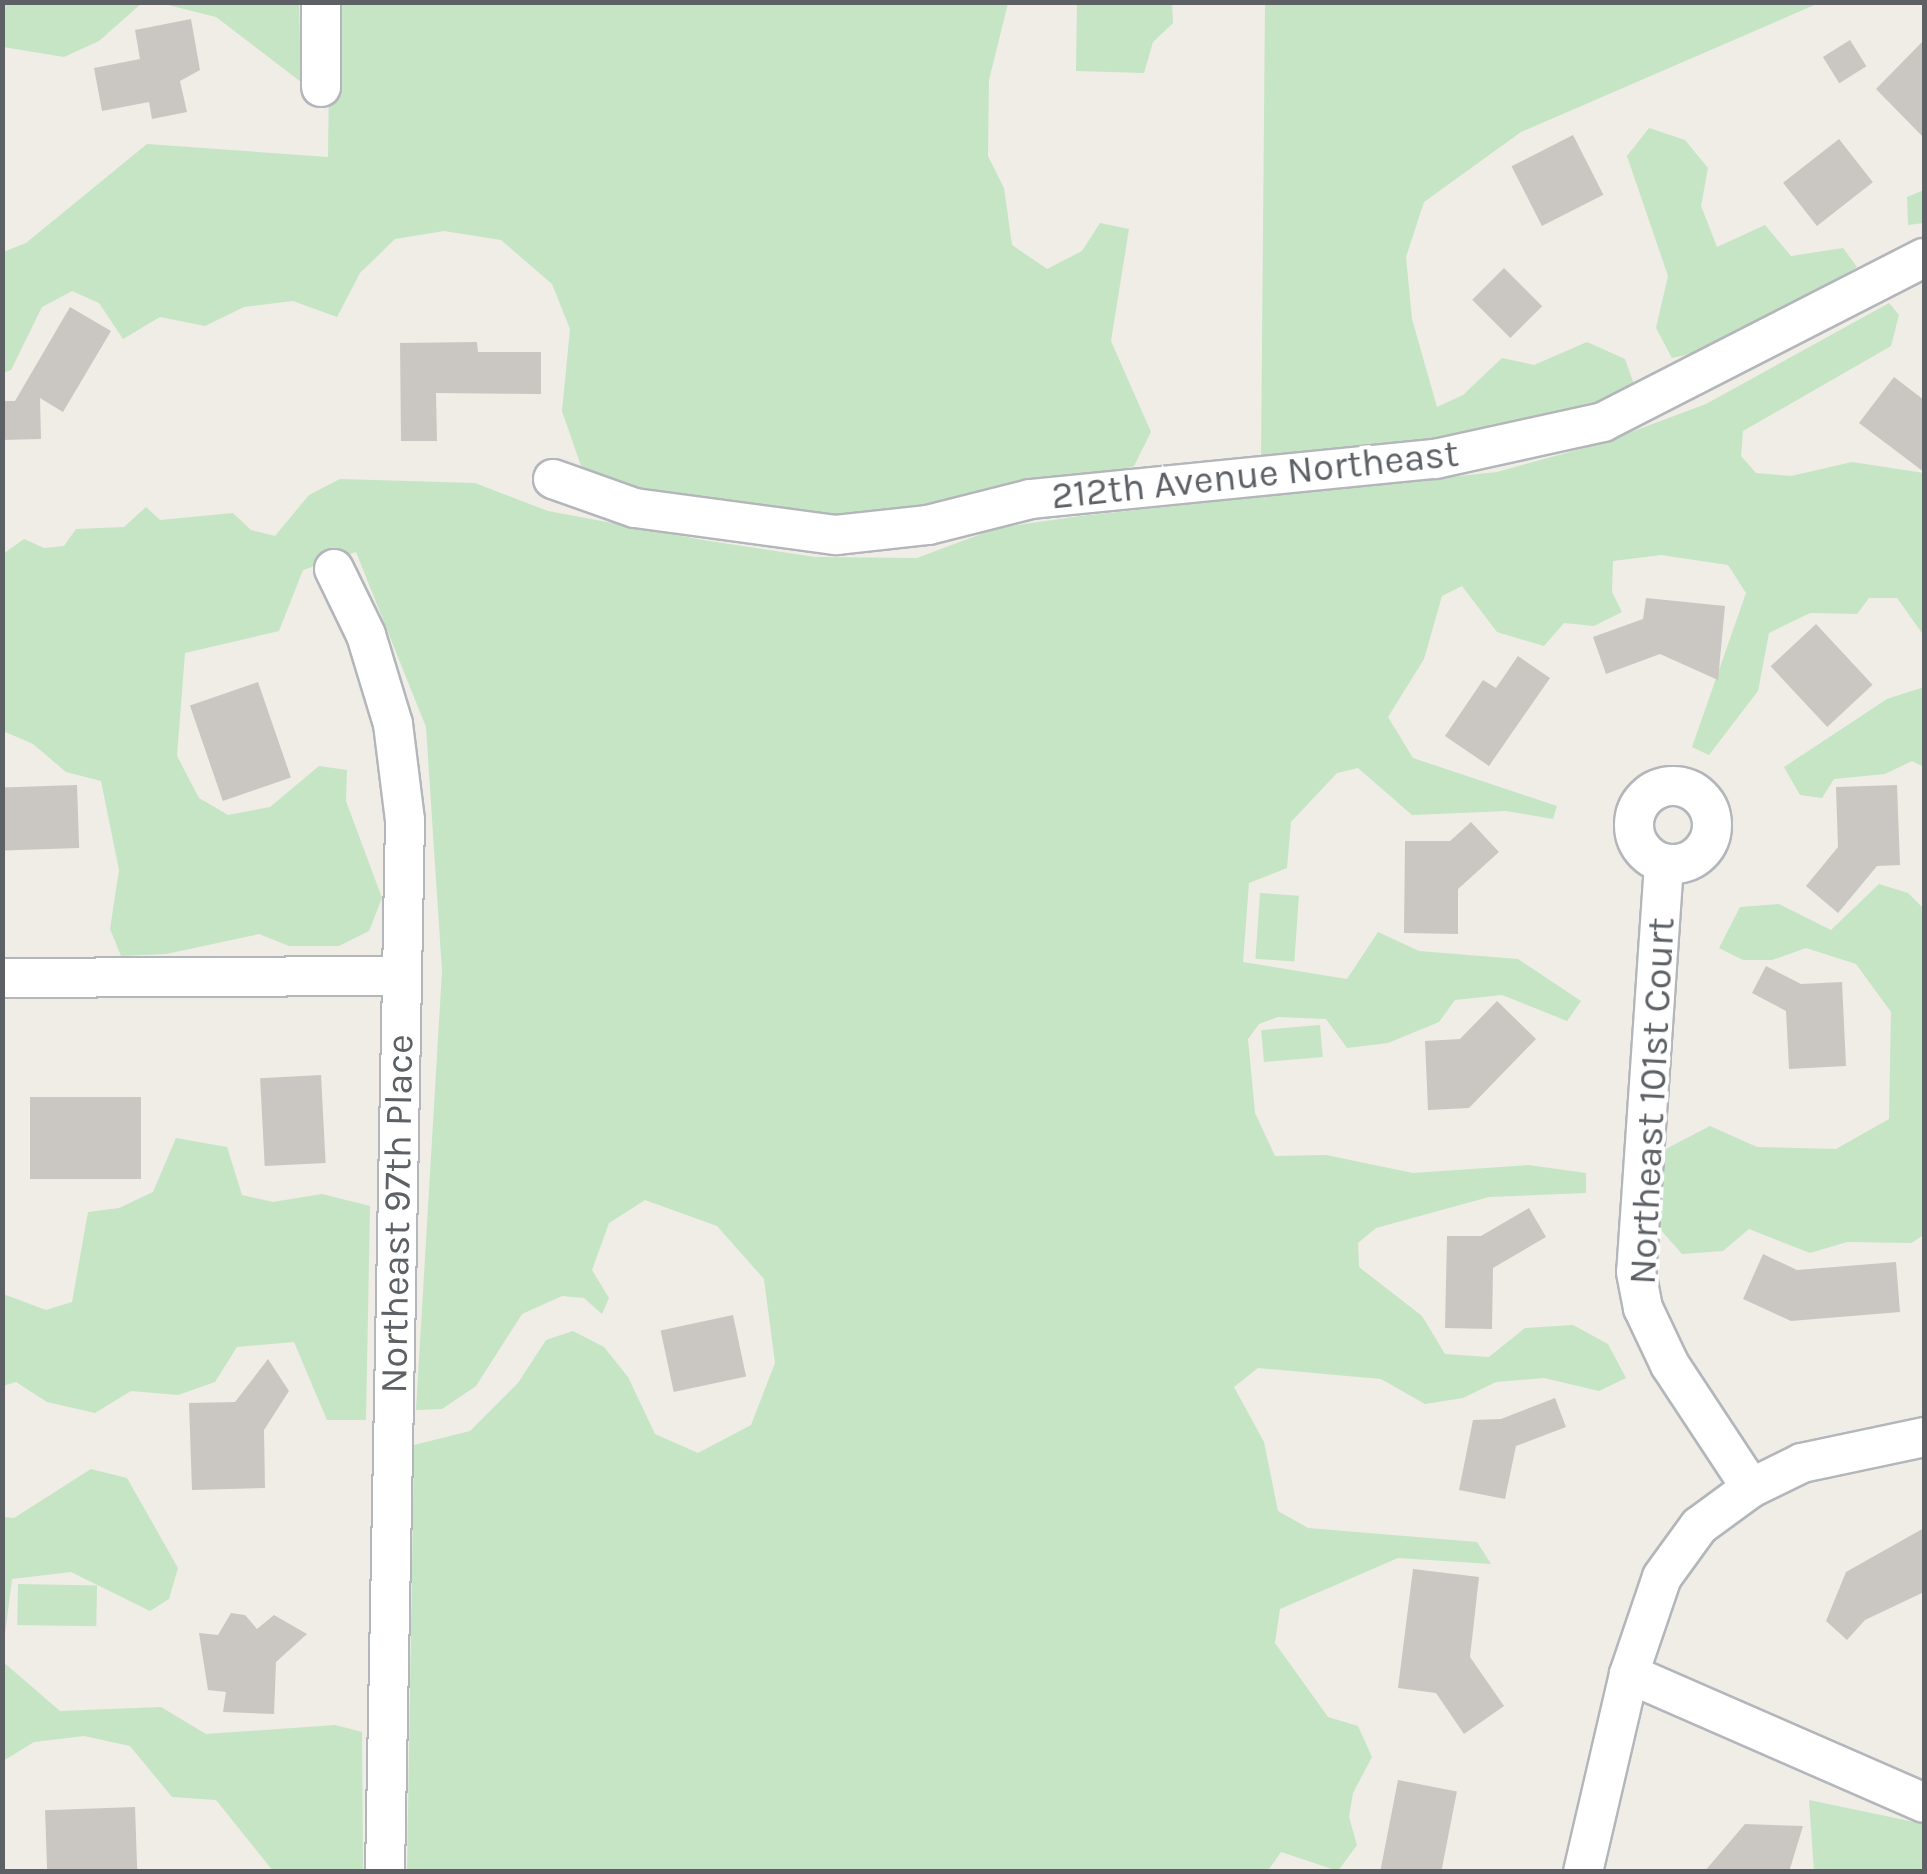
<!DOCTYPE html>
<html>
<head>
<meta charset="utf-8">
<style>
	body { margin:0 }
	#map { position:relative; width:1927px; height:1874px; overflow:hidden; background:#efede6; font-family:Karla,sans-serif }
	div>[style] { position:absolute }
	.green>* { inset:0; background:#c5e5c4; transform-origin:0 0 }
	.building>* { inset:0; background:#cac7c2; transform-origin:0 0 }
	.roads { filter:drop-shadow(2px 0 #b3b6ba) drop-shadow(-2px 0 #b3b6ba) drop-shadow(0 2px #b3b6ba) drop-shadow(0 -2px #b3b6ba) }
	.minor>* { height:38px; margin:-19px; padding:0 19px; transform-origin:19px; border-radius:19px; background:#fff }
	.minor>.ring { margin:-19px; padding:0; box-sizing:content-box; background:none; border:38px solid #fff; border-radius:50% }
	span { translate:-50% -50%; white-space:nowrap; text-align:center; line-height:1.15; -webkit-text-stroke:8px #fff; paint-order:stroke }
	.street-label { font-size:38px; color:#5d6165 }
	.frame { position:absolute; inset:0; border:5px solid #5d6165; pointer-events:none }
</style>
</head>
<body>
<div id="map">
	<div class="green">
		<div style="clip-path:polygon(2px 3px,3px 2px,142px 3px,99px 41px,64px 57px,3px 47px)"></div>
		<div style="clip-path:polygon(160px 3px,299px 3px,301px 82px,216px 17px)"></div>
		<div style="clip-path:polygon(330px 3px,1008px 3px,989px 80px,988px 156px,1004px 188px,1012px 245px,1047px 269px,1082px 251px,1100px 223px,1129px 229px,1111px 341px,1151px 432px,1134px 466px,1105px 476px,1010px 483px,923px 509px,840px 521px,635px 492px,581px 466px,562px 411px,570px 329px,552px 284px,501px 240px,444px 231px,395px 239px,360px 273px,337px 317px,293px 301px,244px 307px,205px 326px,160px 317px,123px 339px,99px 303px,72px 291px,42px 307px,11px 370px,3px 373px,3px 252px,26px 243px,147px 144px,328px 157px)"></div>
		<div style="clip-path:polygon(1077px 3px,1172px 3px,1173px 23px,1153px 42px,1144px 73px,1076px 71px)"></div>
		<div style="clip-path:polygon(1265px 3px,1819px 3px,1521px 132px,1424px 202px,1406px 257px,1412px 319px,1437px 407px,1463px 395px,1502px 358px,1534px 365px,1587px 342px,1625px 359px,1636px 390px,1555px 419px,1446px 439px,1261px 458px)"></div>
		<div style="clip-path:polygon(1649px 128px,1685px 140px,1708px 168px,1701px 206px,1717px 247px,1765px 225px,1791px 256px,1843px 248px,1857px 267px,1718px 348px,1672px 358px,1656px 328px,1668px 276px,1627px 156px)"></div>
		<div style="clip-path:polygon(1924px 190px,1924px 223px,1908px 225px,1907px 197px)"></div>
		<div style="clip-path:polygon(1889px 303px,1899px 315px,1891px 346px,1743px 431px,1741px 456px,1756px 473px,1791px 476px,1852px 462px,1924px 473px,1924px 636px,1897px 598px,1869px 598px,1857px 614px,1810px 613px,1769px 633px,1758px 691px,1709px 755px,1692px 747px,1746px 593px,1728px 565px,1661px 555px,1613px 561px,1612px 592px,1622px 612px,1594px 626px,1564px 623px,1544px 646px,1497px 632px,1462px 586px,1442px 596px,1424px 659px,1388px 717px,1413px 758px,1557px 806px,1553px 819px,1506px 811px,1412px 815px,1358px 768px,1337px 773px,1291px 822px,1287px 868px,1249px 883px,1243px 962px,1347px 979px,1378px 932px,1419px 951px,1518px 959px,1581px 1001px,1567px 1021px,1502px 995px,1455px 1000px,1439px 1022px,1388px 1043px,1347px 1048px,1326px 1019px,1278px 1017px,1259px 1024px,1248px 1039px,1255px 1113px,1275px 1156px,1326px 1155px,1413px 1173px,1528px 1165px,1586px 1173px,1586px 1193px,1489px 1197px,1376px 1228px,1358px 1243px,1359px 1267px,1422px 1316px,1445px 1354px,1489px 1357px,1525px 1328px,1573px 1325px,1608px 1344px,1626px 1378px,1599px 1391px,1544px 1378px,1496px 1382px,1463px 1398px,1425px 1404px,1381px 1379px,1258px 1368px,1234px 1387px,1264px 1442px,1278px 1511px,1308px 1528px,1477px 1542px,1491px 1564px,1398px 1558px,1280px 1609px,1275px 1643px,1328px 1717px,1358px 1726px,1372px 1757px,1353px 1793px,1349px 1817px,1357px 1845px,1338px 1871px,1281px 1852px,1267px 1872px,407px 1871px,414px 1445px,470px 1431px,518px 1383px,546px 1340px,573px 1331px,604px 1347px,628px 1377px,655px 1434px,698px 1453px,751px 1425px,775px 1363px,764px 1279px,717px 1226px,645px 1200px,609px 1223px,592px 1270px,609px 1298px,602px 1314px,584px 1298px,562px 1296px,522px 1314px,476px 1386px,442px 1409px,416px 1410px,442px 971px,426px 727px,356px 552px,303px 570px,279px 631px,185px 653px,177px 756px,199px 798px,228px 815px,270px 807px,319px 766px,347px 770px,346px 801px,382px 898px,369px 931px,339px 946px,289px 946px,259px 934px,166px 954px,121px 956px,110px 929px,119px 870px,101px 781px,66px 772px,33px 744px,3px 731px,3px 554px,24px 539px,44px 548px,64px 546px,76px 529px,124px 527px,146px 507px,160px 520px,233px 513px,251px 530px,275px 536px,309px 495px,340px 479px,475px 483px,548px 511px,703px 540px,815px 557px,917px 558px,997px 528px,1080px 516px,1497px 472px,1599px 444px,1706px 404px)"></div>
		<div style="clip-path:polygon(1924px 687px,1924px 767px,1912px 761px,1885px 774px,1834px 779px,1822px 798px,1800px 795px,1784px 767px,1887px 699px)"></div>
		<div style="clip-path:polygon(1879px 884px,1908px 893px,1924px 909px,1924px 1235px,1911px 1243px,1847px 1242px,1810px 1253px,1749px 1229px,1723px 1251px,1682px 1254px,1660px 1229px,1662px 1151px,1710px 1126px,1757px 1147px,1836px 1149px,1889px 1119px,1891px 1012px,1856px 964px,1806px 948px,1772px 960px,1743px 960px,1719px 948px,1740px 907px,1779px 904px,1831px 930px)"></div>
		<div style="left:1260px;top:893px;width:39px;height:66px;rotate:4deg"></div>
		<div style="left:1320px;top:1025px;width:32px;height:59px;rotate:85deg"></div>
		<div style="clip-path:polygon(176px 1138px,227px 1147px,242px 1195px,273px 1202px,322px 1194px,370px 1206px,366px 1420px,327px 1420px,294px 1342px,237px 1347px,215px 1382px,178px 1395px,131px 1391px,95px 1413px,47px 1402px,16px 1382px,3px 1386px,3px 1294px,46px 1310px,72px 1302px,88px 1212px,119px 1208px,153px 1192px)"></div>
		<div style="clip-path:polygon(91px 1469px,127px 1478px,178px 1568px,169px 1599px,150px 1611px,71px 1572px,12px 1579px,3px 1650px,3px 1517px,14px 1518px)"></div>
		<div style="left:18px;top:1584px;width:79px;height:41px;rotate:1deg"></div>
		<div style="clip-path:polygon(2px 1661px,60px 1711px,161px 1707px,206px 1734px,335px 1725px,362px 1732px,363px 1871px,273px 1871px,216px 1800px,172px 1797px,130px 1746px,84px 1736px,34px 1742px,3px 1761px)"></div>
		<div style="clip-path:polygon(1809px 1800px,1924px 1824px,1924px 1871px,1814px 1871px)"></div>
	</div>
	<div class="building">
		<div style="clip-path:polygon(191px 19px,200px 70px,180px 81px,187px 112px,152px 119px,149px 102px,102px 111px,94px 68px,140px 59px,135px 30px)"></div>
		<div style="left:1850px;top:40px;width:31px;height:32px;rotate:58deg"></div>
		<div style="clip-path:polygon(1924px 40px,1924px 138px,1876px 89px)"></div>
		<div style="left:1573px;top:135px;width:67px;height:69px;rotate:63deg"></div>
		<div style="left:1839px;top:139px;width:55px;height:71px;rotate:52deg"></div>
		<div style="left:1504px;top:268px;width:54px;height:45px;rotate:45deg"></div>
		<div style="clip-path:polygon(70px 307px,111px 331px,63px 412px,40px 398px,41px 439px,2px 440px,2px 401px,15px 401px)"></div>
		<div style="clip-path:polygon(477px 342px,478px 352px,541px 352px,541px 394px,436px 393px,437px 441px,401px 441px,400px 343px)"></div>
		<div style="clip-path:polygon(1894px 377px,1924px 400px,1924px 472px,1859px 423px)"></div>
		<div style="clip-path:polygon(1646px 598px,1725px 606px,1718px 680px,1660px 654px,1606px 674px,1593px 637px,1643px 619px)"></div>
		<div style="left:1816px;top:624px;width:83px;height:62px;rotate:47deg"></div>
		<div style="clip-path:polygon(1518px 656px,1550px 678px,1489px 766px,1445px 736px,1483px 680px,1496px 688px)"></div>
		<div style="left:258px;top:682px;width:101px;height:72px;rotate:71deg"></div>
		<div style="left:77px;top:785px;width:63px;height:75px;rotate:88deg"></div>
		<div style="clip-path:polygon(1897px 785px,1900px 865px,1877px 866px,1838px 913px,1806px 886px,1838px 847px,1836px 787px)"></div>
		<div style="clip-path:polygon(1471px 822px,1499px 852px,1458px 889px,1458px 934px,1404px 933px,1405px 841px,1450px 841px)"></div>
		<div style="clip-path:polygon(1766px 966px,1801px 984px,1842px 982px,1846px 1066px,1789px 1069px,1786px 1011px,1752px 993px)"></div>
		<div style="clip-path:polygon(1497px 1001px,1536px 1039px,1469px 1108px,1428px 1110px,1425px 1041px,1460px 1039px)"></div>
		<div style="left:321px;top:1075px;width:88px;height:61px;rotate:87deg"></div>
		<div style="left:30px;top:1097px;width:111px;height:82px"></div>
		<div style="clip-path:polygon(1529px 1208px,1546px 1237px,1493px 1268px,1492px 1329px,1445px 1328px,1447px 1236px,1481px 1236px)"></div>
		<div style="clip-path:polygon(1763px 1254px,1797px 1270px,1896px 1262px,1900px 1312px,1791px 1321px,1743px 1299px)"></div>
		<div style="left:733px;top:1315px;width:63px;height:74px;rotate:78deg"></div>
		<div style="clip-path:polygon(268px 1359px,289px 1391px,264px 1430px,265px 1488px,192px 1490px,189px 1403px,235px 1402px)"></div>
		<div style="clip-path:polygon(1555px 1398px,1566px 1427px,1516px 1446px,1505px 1499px,1459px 1490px,1473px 1420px,1501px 1419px)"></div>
		<div style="clip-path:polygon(1924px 1528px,1924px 1592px,1865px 1620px,1847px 1640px,1826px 1621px,1846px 1572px)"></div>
		<div style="clip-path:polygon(1413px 1569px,1479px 1577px,1470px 1657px,1504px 1706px,1464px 1734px,1436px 1693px,1398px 1688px)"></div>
		<div style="clip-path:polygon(231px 1613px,245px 1615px,257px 1629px,274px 1615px,307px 1634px,276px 1662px,274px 1714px,223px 1712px,226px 1692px,208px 1690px,199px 1633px,218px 1635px)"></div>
		<div style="left:1398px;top:1780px;width:60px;height:94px;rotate:11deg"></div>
		<div style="left:135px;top:1807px;width:65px;height:90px;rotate:88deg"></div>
		<div style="clip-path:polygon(1745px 1824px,1803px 1826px,1789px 1872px,1704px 1872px)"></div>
	</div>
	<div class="roads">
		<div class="minor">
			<div style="left:321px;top:2px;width:85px;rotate:90deg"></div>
			<div style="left:553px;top:479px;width:87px;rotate:19.5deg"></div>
			<div style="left:635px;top:508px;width:203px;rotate:7.7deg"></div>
			<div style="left:836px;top:535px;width:93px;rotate:-6.2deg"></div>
			<div style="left:928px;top:525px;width:106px;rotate:-14.2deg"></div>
			<div style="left:1031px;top:499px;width:406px;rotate:-5.7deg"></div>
			<div style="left:1435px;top:459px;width:172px;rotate:-12.4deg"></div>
			<div style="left:1603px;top:422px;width:360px;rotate:-27.1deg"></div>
			<div style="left:334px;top:569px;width:73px;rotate:64.1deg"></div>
			<div style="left:366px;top:635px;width:93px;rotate:73.1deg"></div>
			<div style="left:393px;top:724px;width:97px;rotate:82.9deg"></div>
			<div style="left:405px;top:820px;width:1052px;rotate:91.09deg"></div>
			<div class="ring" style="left:1634px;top:786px;width:40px;height:40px"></div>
			<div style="left:1664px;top:864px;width:409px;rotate:93.9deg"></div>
			<div style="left:1636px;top:1272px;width:37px;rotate:79deg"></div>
			<div style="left:1643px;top:1308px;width:63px;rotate:64.7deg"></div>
			<div style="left:1670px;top:1365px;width:147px;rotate:56.6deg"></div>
			<div style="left:2px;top:978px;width:399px;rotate:-0.3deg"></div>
			<div style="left:1629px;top:1674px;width:322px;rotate:23.6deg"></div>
			<div style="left:1583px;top:1872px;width:203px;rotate:-76.9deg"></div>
			<div style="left:1629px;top:1674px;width:102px;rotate:-71.2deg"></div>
			<div style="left:1662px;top:1577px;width:63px;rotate:-54deg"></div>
			<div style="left:1699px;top:1526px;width:64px;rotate:-36.2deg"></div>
			<div style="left:1751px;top:1488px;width:57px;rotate:-26.1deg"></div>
			<div style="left:1802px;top:1463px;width:125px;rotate:-12deg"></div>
		</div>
	</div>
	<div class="street-label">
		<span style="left:1255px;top:475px;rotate:-6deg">212th Avenue Northeast</span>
		<span style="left:1652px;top:1101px;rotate:-87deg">Northeast 101st Court</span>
		<span style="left:397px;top:1214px;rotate:-89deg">Northeast 97th Place</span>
	</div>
	<div class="frame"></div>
</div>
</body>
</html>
